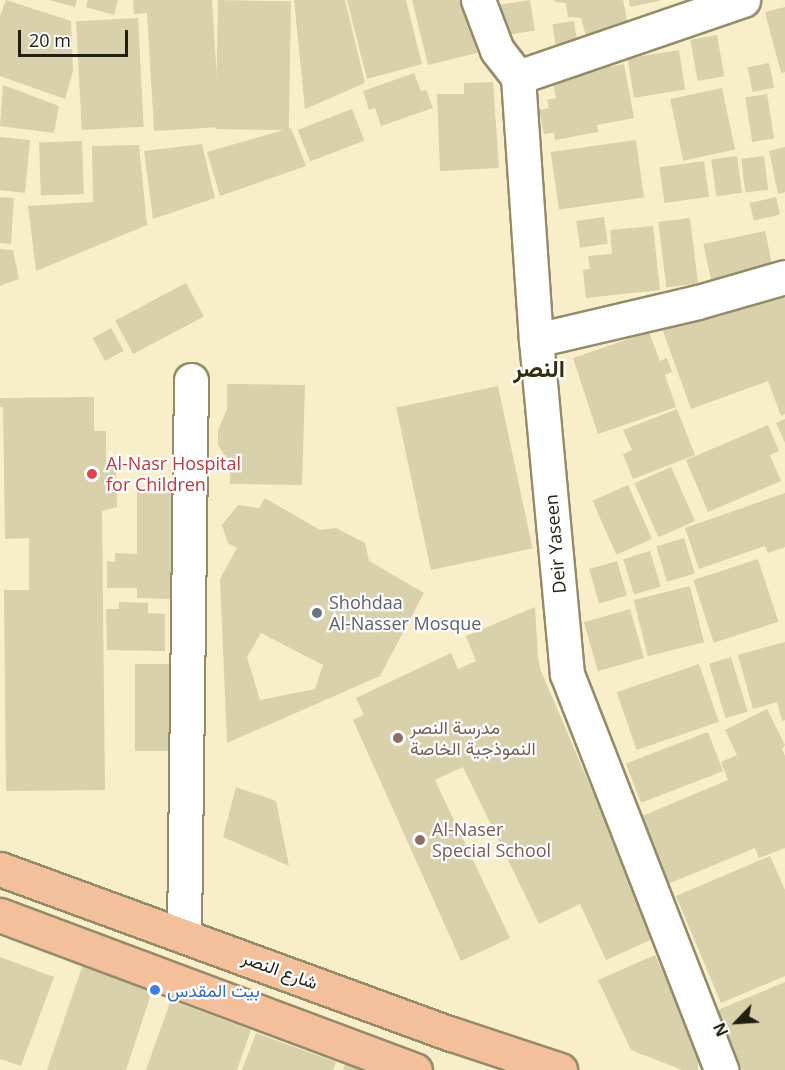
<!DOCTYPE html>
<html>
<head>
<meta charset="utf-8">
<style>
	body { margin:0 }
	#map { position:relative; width:785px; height:1070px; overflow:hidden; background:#f8efca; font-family:"Open Sans",Vazirmatn,sans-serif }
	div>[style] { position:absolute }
	.building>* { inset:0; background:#d9d0ac; transform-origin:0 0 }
	.roads { filter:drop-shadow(2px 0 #948b69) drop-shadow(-2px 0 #948b69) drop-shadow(0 2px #948b69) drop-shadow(0 -2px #948b69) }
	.minor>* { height:33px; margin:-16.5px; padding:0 16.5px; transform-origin:16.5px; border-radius:16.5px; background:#fff }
	.major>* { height:33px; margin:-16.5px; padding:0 16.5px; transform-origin:16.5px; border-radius:16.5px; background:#f4c09b }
	.dots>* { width:16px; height:16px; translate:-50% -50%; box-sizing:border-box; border:3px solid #fff; border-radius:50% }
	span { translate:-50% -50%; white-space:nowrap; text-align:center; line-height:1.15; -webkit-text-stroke:4.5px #fff; paint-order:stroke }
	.health-label { font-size:18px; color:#be3a42 }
	.left { translate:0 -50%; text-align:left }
	.street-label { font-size:18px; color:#221f11 }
	.worship-label { font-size:18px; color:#5b616d }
	.education-label { font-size:18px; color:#785e54 }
	.shop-label { font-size:18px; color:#366cbe }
	.district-label { font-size:24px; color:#352e0e; font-weight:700 }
	.north { position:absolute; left:707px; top:992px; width:60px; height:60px; -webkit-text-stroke:4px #fff; paint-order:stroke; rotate:245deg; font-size:16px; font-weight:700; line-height:24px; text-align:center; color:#221f11 }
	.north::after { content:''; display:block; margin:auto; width:21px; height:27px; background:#221f11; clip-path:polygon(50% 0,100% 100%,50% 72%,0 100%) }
	.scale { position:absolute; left:18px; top:30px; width:110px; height:27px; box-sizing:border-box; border:3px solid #221f11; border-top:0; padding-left:8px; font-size:18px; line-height:21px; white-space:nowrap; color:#221f11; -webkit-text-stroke:4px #fff; paint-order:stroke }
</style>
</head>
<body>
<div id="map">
	<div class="building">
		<div style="clip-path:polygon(6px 0,71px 21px,73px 71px,65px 99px,0 76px,0 16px)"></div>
		<div style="clip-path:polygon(49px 0,77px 0,75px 7px)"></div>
		<div style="clip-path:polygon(88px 0,118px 0,114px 15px,86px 7px)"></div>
		<div style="clip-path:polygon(133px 0,212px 0,220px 127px,154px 131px,147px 13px,134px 14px)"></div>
		<div style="left:218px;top:0;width:73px;height:129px;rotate:1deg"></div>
		<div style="clip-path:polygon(294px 0,345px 0,365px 83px,305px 109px)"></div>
		<div style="clip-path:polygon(347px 0,406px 0,422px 64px,367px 79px)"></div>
		<div style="clip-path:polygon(412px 0,464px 0,477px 53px,428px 65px)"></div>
		<div style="left:530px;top:0;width:31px;height:31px;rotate:81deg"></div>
		<div style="clip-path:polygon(555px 0,623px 0,629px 30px,586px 36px,581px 18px,568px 17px,566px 3px,555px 2px)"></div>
		<div style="clip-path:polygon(629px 0,659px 0,659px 1px,630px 7px)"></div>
		<div style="clip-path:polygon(785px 7px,785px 72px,781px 73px,765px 12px)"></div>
		<div style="left:138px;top:18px;width:109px;height:62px;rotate:87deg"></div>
		<div style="left:574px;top:21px;width:20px;height:22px;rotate:81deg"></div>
		<div style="left:717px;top:35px;width:42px;height:27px;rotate:80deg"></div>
		<div style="left:679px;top:50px;width:40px;height:52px;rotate:81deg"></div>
		<div style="left:769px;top:63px;width:25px;height:22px;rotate:78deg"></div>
		<div style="clip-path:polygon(624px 64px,634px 118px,597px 125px,598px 132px,555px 140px,554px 133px,544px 134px,539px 110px,549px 108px,547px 100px,556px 98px,552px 78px)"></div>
		<div style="clip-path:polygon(414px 73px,421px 91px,426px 90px,433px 108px,381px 126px,375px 108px,369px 110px,363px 91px)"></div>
		<div style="clip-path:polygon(493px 82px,499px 168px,440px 171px,437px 94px,464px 94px,464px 83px)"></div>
		<div style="clip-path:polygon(3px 85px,59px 106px,54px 133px,0 126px)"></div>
		<div style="left:722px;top:88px;width:63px;height:53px;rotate:78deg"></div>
		<div style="left:767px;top:94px;width:45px;height:22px;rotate:81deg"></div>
		<div style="left:352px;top:109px;width:34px;height:58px;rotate:69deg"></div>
		<div style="clip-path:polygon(291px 128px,306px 166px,220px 196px,207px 152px)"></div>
		<div style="clip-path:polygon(0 137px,30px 140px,25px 193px,0 190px)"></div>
		<div style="left:636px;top:140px;width:58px;height:86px;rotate:82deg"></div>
		<div style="left:82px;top:141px;width:53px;height:43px;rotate:88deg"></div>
		<div style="clip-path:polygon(202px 144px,215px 198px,153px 219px,144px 151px)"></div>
		<div style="clip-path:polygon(139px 145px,147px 225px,36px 271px,28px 206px,93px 202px,92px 146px)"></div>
		<div style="clip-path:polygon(785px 147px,785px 192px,778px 194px,769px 151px)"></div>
		<div style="left:737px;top:156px;width:37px;height:26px;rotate:82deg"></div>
		<div style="left:764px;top:156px;width:34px;height:23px;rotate:83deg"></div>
		<div style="left:704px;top:161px;width:36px;height:45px;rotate:82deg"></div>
		<div style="clip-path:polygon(0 197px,14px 198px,11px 244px,0 243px)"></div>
		<div style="left:776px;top:197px;width:18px;height:27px;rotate:77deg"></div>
		<div style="left:604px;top:217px;width:27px;height:28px;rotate:82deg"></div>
		<div style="left:690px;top:218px;width:66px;height:32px;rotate:83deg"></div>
		<div style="clip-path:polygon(653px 226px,660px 290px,586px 298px,583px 270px,590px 269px,588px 256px,612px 254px,610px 230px)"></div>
		<div style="left:765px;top:231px;width:44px;height:63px;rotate:78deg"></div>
		<div style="clip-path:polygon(0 249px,13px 250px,19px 279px,0 286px)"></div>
		<div style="left:186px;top:283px;width:38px;height:80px;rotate:62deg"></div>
		<div style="clip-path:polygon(781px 288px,785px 300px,785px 414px,781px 416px,768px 381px,691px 409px,663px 331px)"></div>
		<div style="left:111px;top:328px;width:26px;height:21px;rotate:61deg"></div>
		<div style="clip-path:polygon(649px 332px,660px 361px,667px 358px,672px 372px,665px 375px,676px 407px,598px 434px,573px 358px)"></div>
		<div style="clip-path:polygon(227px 384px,305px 385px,302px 485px,230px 484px,230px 464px,218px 445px,218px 431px,227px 409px)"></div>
		<div style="left:498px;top:386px;width:166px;height:104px;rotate:78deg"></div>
		<div style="clip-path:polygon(94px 397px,94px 431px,106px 431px,106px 463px,116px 466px,117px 507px,102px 511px,105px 790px,6px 791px,4px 590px,29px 590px,29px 538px,5px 539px,3px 407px,0 407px,0 398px)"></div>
		<div style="clip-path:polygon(677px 409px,695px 455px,633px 479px,623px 454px,632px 450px,623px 430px)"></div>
		<div style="clip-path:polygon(785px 419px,785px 443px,776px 423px)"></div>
		<div style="clip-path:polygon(768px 425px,779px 451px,770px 455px,781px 481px,708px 512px,686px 460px)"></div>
		<div style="left:671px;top:467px;width:59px;height:40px;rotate:66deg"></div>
		<div style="left:628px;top:485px;width:59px;height:39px;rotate:66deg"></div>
		<div style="clip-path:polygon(137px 487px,173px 487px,172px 599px,137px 598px,137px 588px,107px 588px,107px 561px,115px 562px,115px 553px,137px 554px)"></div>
		<div style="clip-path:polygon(785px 493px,785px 547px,768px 553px,765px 546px,699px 569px,685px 528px)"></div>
		<div style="clip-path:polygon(evenodd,265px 498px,320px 530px,336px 528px,365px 543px,369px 561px,424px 593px,380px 676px,227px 743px,220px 579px,237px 548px,228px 543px,222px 525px,238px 505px,259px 508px,265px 498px,261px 633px,323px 665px,315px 689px,260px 700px,247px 657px,261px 633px)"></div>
		<div style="left:684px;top:538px;width:37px;height:29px;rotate:73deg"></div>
		<div style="left:650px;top:551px;width:37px;height:28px;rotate:73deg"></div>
		<div style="left:758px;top:559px;width:66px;height:68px;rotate:72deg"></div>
		<div style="left:617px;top:561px;width:36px;height:29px;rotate:74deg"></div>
		<div style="left:690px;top:586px;width:58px;height:58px;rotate:76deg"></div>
		<div style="clip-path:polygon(119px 602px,148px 603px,148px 613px,165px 614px,165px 651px,107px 650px,106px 609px,119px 609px)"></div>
		<div style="clip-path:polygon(535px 607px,538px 658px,541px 671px,655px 938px,606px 960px,580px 904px,539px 924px,463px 767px,435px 780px,510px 938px,461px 961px,353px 720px,364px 715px,356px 698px,451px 653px,458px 669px,476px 661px,466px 636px)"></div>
		<div style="left:630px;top:609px;width:51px;height:48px;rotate:74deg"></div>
		<div style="clip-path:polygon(785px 642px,785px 720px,782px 721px,777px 702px,753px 709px,738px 655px)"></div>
		<div style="left:731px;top:657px;width:57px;height:23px;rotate:73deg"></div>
		<div style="left:135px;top:664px;width:34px;height:87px"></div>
		<div style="left:699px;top:664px;width:61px;height:87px;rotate:71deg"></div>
		<div style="clip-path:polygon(767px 709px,785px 745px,782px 749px,785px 756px,785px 848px,759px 858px,755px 848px,663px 886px,635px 819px,728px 780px,721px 762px,737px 755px,725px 730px)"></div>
		<div style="left:708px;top:732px;width:42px;height:88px;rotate:69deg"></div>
		<div style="clip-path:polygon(236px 787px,276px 801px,289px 866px,223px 837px)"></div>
		<div style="clip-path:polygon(770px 856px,785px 890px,785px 976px,721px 1003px,676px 896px)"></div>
		<div style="clip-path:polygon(655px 955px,698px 1049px,698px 1070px,682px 1070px,631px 1050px,598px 980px)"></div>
		<div style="clip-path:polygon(0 957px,54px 977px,21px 1066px,0 1059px)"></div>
		<div style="clip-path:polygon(83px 964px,153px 988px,126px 1070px,47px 1070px)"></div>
		<div style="clip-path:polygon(785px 982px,785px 1070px,742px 1070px,718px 1010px)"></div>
		<div style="clip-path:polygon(171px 1000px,251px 1030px,237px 1070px,146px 1070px)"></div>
		<div style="clip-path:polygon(256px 1033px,336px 1062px,333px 1070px,242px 1070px)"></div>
		<div style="clip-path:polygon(347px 1059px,378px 1070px,343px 1070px)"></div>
	</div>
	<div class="roads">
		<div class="minor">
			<div style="left:478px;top:0;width:53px;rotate:69.2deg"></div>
			<div style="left:497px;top:50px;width:34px;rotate:52deg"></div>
			<div style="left:518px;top:77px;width:264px;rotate:86.1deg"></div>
			<div style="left:536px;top:340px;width:335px;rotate:84.7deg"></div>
			<div style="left:567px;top:674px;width:425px;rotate:68.7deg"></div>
			<div style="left:518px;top:77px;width:238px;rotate:-18.9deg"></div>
			<div style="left:536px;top:340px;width:166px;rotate:-13.2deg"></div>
			<div style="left:698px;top:302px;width:91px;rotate:-16deg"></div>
			<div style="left:184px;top:934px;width:554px;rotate:-89.28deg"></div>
		</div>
		<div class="major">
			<div style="left:0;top:869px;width:481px;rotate:20.1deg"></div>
			<div style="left:452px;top:1034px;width:114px;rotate:18.4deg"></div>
			<div style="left:0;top:915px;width:443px;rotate:20.5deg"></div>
		</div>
	</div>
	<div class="dots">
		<div style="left:92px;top:474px;background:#e0444e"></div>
		<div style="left:317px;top:613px;background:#6b7280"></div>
		<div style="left:398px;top:738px;background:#8d6e63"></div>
		<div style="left:420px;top:840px;background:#8d6e63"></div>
		<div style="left:155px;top:990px;background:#3f7fe0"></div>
	</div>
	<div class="health-label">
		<span class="left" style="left:106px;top:474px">Al-Nasr Hospital<br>for Children</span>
	</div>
	<div class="street-label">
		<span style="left:555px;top:544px;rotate:-95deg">Deir Yaseen</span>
		<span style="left:280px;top:970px;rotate:20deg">شارع النصر</span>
	</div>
	<div class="worship-label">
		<span class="left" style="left:329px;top:613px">Shohdaa<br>Al-Nasser Mosque</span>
	</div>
	<div class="education-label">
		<span class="left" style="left:410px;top:738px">مدرسة النصر<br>النموذجية الخاصة</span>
		<span class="left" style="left:432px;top:840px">Al-Naser<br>Special School</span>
	</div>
	<div class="shop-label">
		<span class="left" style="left:167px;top:990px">بيت المقدس</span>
	</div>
	<div class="district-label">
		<span style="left:539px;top:368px">النصر</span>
	</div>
	<div class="north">N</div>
	<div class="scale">20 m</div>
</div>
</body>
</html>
